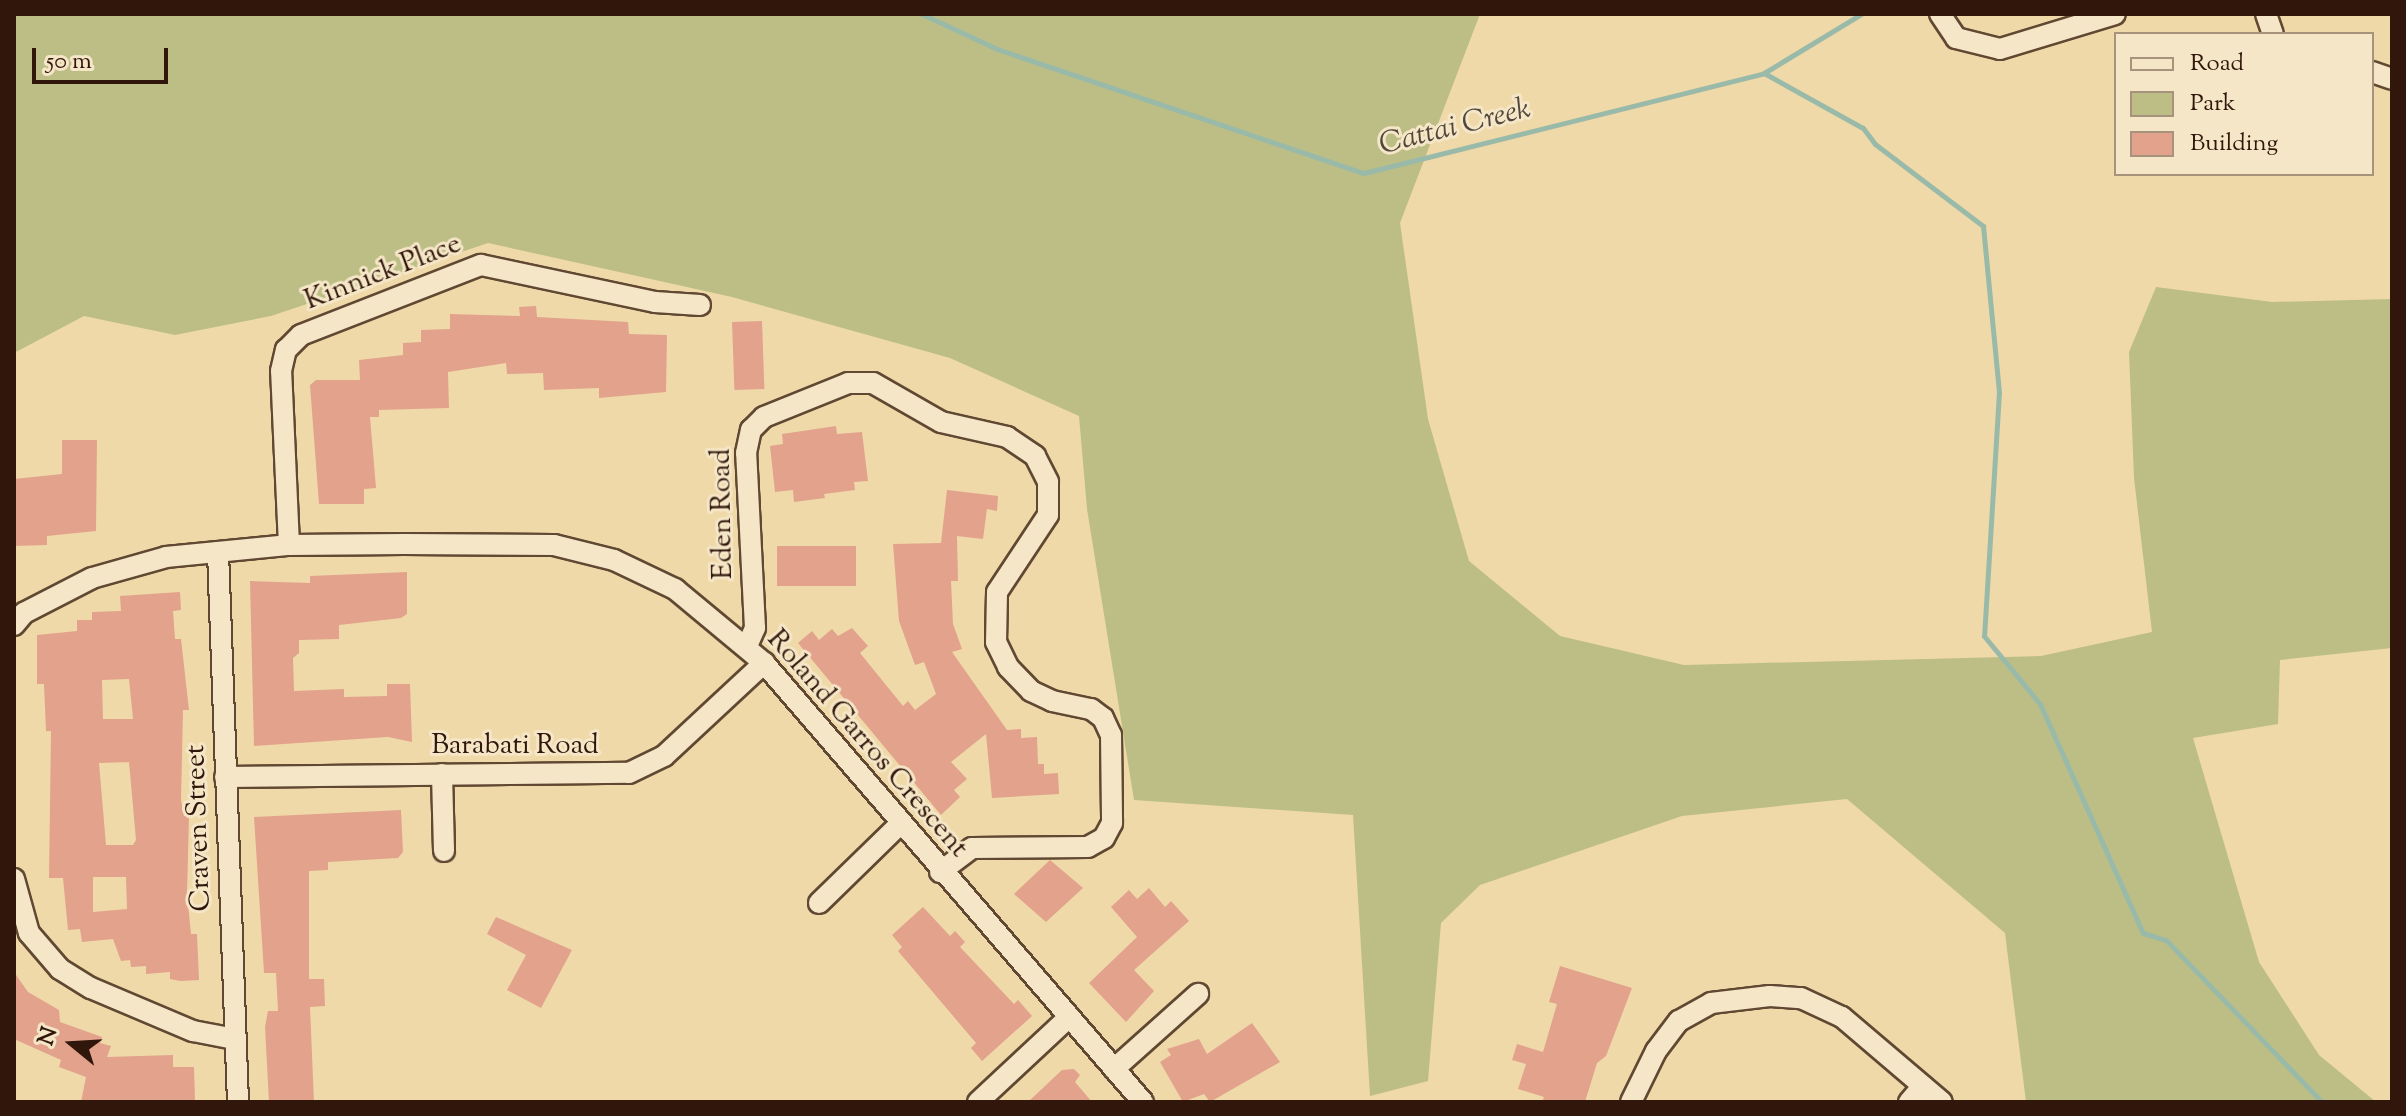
<!DOCTYPE html>
<html>
<head>
<meta charset="utf-8">
<style>
	body { margin:0 }
	#map { position:relative; width:2406px; height:1116px; overflow:hidden; background:#efd9a9; font-family:"Sorts Mill Goudy",serif }
	div>[style] { position:absolute }
	.green>* { inset:0; background:#bcbe86 }
	.stream>* { height:5px; margin:-2.5px; padding:0 2.5px; transform-origin:2.5px; border-radius:2.5px; background:#9abaa9 }
	.building>* { inset:0; background:#e2a28c; transform-origin:0 0 }
	.roads { filter:drop-shadow(2px 0 #604832) drop-shadow(-2px 0 #604832) drop-shadow(0 2px #604832) drop-shadow(0 -2px #604832) }
	.minor>* { height:20px; margin:-10px; padding:0 10px; transform-origin:10px; border-radius:10px; background:#f5e6c7 }
	span { translate:-50% -50%; white-space:nowrap; text-align:center; line-height:1.15; -webkit-text-stroke:6px #f5e6c7; paint-order:stroke }
	.street-label { font-size:28px; color:#31170b }
	.water-label { font-size:30px; color:#50483a; font-style:italic }
	.frame { position:absolute; inset:0; border:16px solid #31170b; pointer-events:none }
	.legend { position:absolute; left:2114px; top:32px; width:260px; height:144px; box-sizing:border-box; background:#f5e6c7; border:2px solid #a7937c; margin:0; padding:10px 14px; list-style:none; font-size:24px; color:#31170b }
	.legend li { display:flex; align-items:center; gap:16px; height:40px }
	.legend b { width:40px; border:2px solid #a7937c }
	.north { position:absolute; left:32px; top:1004px; width:80px; height:80px; -webkit-text-stroke:6px #f5e6c7; paint-order:stroke; rotate:288deg; font-size:22px; font-weight:700; line-height:32px; text-align:center; color:#31170b }
	.north::after { content:''; display:block; margin:auto; width:28px; height:36px; background:#31170b; clip-path:polygon(50% 0,100% 100%,50% 72%,0 100%) }
	.scale { position:absolute; left:32px; top:48px; width:136px; height:36px; box-sizing:border-box; border:4px solid #31170b; border-top:0; padding-left:10px; font-size:24px; line-height:28px; white-space:nowrap; color:#31170b; -webkit-text-stroke:6px #f5e6c7; paint-order:stroke }
</style>
</head>
<body>
<div id="map">
	<div class="green">
		<div style="clip-path:polygon(14px 14px,1480px 14px,1400px 223px,1428px 419px,1469px 561px,1560px 636px,1684px 665px,2041px 656px,2152px 632px,2134px 478px,2129px 352px,2156px 287px,2272px 302px,2392px 299px,2392px 648px,2280px 660px,2278px 724px,2193px 738px,2259px 962px,2319px 1055px,2376px 1102px,2026px 1102px,2005px 933px,1847px 799px,1682px 816px,1480px 885px,1441px 923px,1428px 1081px,1370px 1096px,1353px 815px,1134px 800px,1087px 509px,1079px 416px,950px 358px,732px 297px,488px 243px,271px 316px,175px 335px,84px 316px,14px 353px)"></div>
	</div>
	<div class="stream">
		<div style="left:922px;top:14px;width:83px;rotate:25deg"></div>
		<div style="left:997px;top:49px;width:387px;rotate:18.7deg"></div>
		<div style="left:1364px;top:173px;width:412px;rotate:-14deg"></div>
		<div style="left:1764px;top:73px;width:114px;rotate:-31.3deg"></div>
		<div style="left:1764px;top:73px;width:113px;rotate:29.1deg"></div>
		<div style="left:1863px;top:128px;width:20px;rotate:53deg"></div>
		<div style="left:1875px;top:144px;width:136px;rotate:37.2deg"></div>
		<div style="left:1983px;top:226px;width:167px;rotate:84.5deg"></div>
		<div style="left:1999px;top:392px;width:244px;rotate:93.5deg"></div>
		<div style="left:1984px;top:636px;width:88px;rotate:50.5deg"></div>
		<div style="left:2040px;top:704px;width:251px;rotate:65.8deg"></div>
		<div style="left:2143px;top:933px;width:24px;rotate:17deg"></div>
		<div style="left:2166px;top:940px;width:225px;rotate:46.1deg"></div>
	</div>
	<div class="building">
		<div style="clip-path:polygon(536px 306px,537px 317px,628px 322px,629px 334px,667px 335px,666px 392px,599px 398px,599px 388px,544px 390px,543px 373px,507px 374px,506px 363px,448px 372px,449px 408px,379px 410px,379px 417px,370px 417px,376px 488px,364px 489px,364px 504px,319px 504px,310px 385px,316px 380px,360px 380px,359px 360px,403px 355px,403px 343px,421px 342px,421px 330px,450px 329px,450px 314px,520px 316px,519px 307px)"></div>
		<div style="left:762px;top:321px;width:68px;height:30px;rotate:88deg"></div>
		<div style="clip-path:polygon(836px 426px,837px 434px,862px 432px,868px 481px,854px 482px,855px 490px,824px 494px,825px 498px,794px 502px,793px 490px,775px 492px,770px 446px,783px 444px,782px 434px)"></div>
		<div style="clip-path:polygon(62px 440px,97px 440px,96px 531px,47px 536px,47px 545px,14px 546px,14px 479px,62px 474px)"></div>
		<div style="clip-path:polygon(947px 490px,998px 496px,997px 511px,987px 509px,983px 539px,957px 536px,958px 581px,951px 581px,953px 624px,962px 649px,952px 652px,1007px 730px,1021px 729px,1021px 738px,1037px 737px,1038px 764px,1044px 764px,1044px 774px,1058px 773px,1059px 794px,992px 798px,986px 734px,951px 762px,967px 779px,954px 790px,960px 797px,941px 815px,798px 643px,812px 631px,819px 640px,832px 629px,838px 636px,852px 628px,868px 646px,860px 653px,903px 706px,908px 701px,915px 710px,936px 694px,924px 662px,915px 665px,899px 621px,893px 544px,941px 543px)"></div>
		<div style="left:777px;top:546px;width:79px;height:40px"></div>
		<div style="clip-path:polygon(407px 572px,407px 614px,401px 618px,339px 625px,339px 639px,299px 640px,299px 653px,293px 658px,294px 691px,344px 689px,344px 697px,387px 696px,387px 684px,410px 684px,412px 742px,388px 737px,254px 746px,250px 581px,310px 583px,310px 576px)"></div>
		<div style="clip-path:polygon(evenodd,180px 592px,181px 610px,173px 611px,175px 639px,181px 639px,189px 710px,183px 710px,181px 800px,184px 816px,189px 816px,187px 894px,191px 934px,197px 934px,199px 980px,180px 981px,170px 979px,170px 972px,146px 974px,146px 966px,131px 967px,130px 960px,121px 961px,113px 939px,82px 942px,80px 929px,68px 930px,63px 878px,49px 878px,51px 731px,46px 731px,44px 684px,37px 684px,37px 635px,77px 631px,77px 620px,92px 620px,92px 612px,121px 611px,120px 596px,180px 592px,129px 679px,133px 719px,103px 719px,102px 680px,129px 679px,180px 592px,129px 762px,136px 840px,133px 845px,106px 845px,99px 763px,129px 762px,180px 592px,93px 877px,126px 877px,127px 909px,93px 912px,93px 877px)"></div>
		<div style="clip-path:polygon(401px 810px,403px 852px,398px 858px,328px 862px,328px 870px,309px 871px,309px 979px,324px 979px,325px 1006px,310px 1007px,314px 1102px,269px 1102px,265px 1027px,268px 1011px,278px 1011px,276px 973px,264px 973px,254px 817px)"></div>
		<div style="clip-path:polygon(1050px 860px,1083px 888px,1046px 922px,1014px 894px)"></div>
		<div style="clip-path:polygon(1149px 888px,1165px 907px,1171px 901px,1189px 921px,1134px 970px,1154px 991px,1126px 1022px,1089px 983px,1137px 937px,1111px 907px,1129px 890px,1137px 899px)"></div>
		<div style="clip-path:polygon(923px 907px,950px 936px,955px 931px,965px 942px,960px 947px,1014px 1004px,1018px 1000px,1032px 1016px,982px 1061px,971px 1048px,976px 1043px,898px 951px,902px 947px,892px 935px)"></div>
		<div style="clip-path:polygon(496px 917px,572px 950px,541px 1008px,507px 990px,526px 955px,487px 934px)"></div>
		<div style="clip-path:polygon(1560px 966px,1632px 988px,1606px 1056px,1597px 1063px,1585px 1102px,1542px 1102px,1544px 1097px,1518px 1089px,1526px 1064px,1512px 1060px,1517px 1044px,1543px 1052px,1557px 1004px,1549px 1002px)"></div>
		<div style="clip-path:polygon(14px 972px,28px 992px,59px 1010px,60px 1022px,102px 1037px,100px 1043px,111px 1046px,107px 1057px,173px 1055px,173px 1067px,194px 1067px,195px 1102px,81px 1102px,86px 1077px,59px 1067px,61px 1060px,14px 1039px)"></div>
		<div style="clip-path:polygon(1252px 1023px,1280px 1062px,1210px 1102px,1204px 1094px,1183px 1102px,1160px 1062px,1171px 1055px,1167px 1049px,1199px 1039px,1207px 1054px)"></div>
		<div style="clip-path:polygon(1074px 1069px,1080px 1075px,1075px 1082px,1092px 1102px,1028px 1102px,1062px 1070px)"></div>
	</div>
	<div class="roads">
		<div class="minor">
			<div style="left:1940px;top:14px;width:29px;rotate:56deg"></div>
			<div style="left:1956px;top:38px;width:45px;rotate:14deg"></div>
			<div style="left:2000px;top:49px;width:120px;rotate:-16.9deg"></div>
			<div style="left:2266px;top:14px;width:21px;rotate:71deg"></div>
			<div style="left:2372px;top:72px;width:21px;rotate:19deg"></div>
			<div style="left:289px;top:545px;width:174px;rotate:-92.6deg"></div>
			<div style="left:281px;top:371px;width:22px;rotate:-77deg"></div>
			<div style="left:286px;top:350px;width:21px;rotate:-45deg"></div>
			<div style="left:301px;top:335px;width:193px;rotate:-21.3deg"></div>
			<div style="left:481px;top:265px;width:178px;rotate:12deg"></div>
			<div style="left:655px;top:302px;width:45px;rotate:3.8deg"></div>
			<div style="left:218px;top:552px;width:550px;rotate:87.92deg"></div>
			<div style="left:14px;top:625px;width:16px;rotate:-50deg"></div>
			<div style="left:24px;top:613px;width:76px;rotate:-27.2deg"></div>
			<div style="left:92px;top:578px;width:77px;rotate:-15.8deg"></div>
			<div style="left:166px;top:557px;width:124px;rotate:-5.6deg"></div>
			<div style="left:289px;top:545px;width:115px;rotate:-0.5deg"></div>
			<div style="left:404px;top:544px;width:150px;rotate:0.4deg"></div>
			<div style="left:554px;top:545px;width:62px;rotate:14deg"></div>
			<div style="left:614px;top:560px;width:68px;rotate:25.4deg"></div>
			<div style="left:675px;top:589px;width:116px;rotate:39.7deg"></div>
			<div style="left:764px;top:663px;width:580px;rotate:49.2deg"></div>
			<div style="left:747px;top:646px;width:20px;rotate:-66deg"></div>
			<div style="left:755px;top:628px;width:175px;rotate:-92.9deg"></div>
			<div style="left:746px;top:453px;width:24px;rotate:-78deg"></div>
			<div style="left:751px;top:430px;width:18px;rotate:-45deg"></div>
			<div style="left:764px;top:417px;width:91px;rotate:-22deg"></div>
			<div style="left:848px;top:383px;width:25px"></div>
			<div style="left:873px;top:383px;width:78px;rotate:29.8deg"></div>
			<div style="left:941px;top:422px;width:68px;rotate:12.8deg"></div>
			<div style="left:1007px;top:437px;width:34px;rotate:34deg"></div>
			<div style="left:1035px;top:456px;width:29px;rotate:63deg"></div>
			<div style="left:1048px;top:482px;width:33px;rotate:90deg"></div>
			<div style="left:1048px;top:515px;width:92px;rotate:123.5deg"></div>
			<div style="left:997px;top:592px;width:50px;rotate:91.1deg"></div>
			<div style="left:996px;top:642px;width:28px;rotate:64deg"></div>
			<div style="left:1008px;top:667px;width:33px;rotate:46deg"></div>
			<div style="left:1031px;top:691px;width:23px;rotate:25deg"></div>
			<div style="left:1052px;top:701px;width:40px;rotate:12deg"></div>
			<div style="left:1091px;top:709px;width:15px;rotate:37deg"></div>
			<div style="left:1103px;top:718px;width:19px;rotate:65deg"></div>
			<div style="left:1111px;top:735px;width:88px;rotate:89.3deg"></div>
			<div style="left:1112px;top:823px;width:17px;rotate:118deg"></div>
			<div style="left:1104px;top:838px;width:18px;rotate:151deg"></div>
			<div style="left:1088px;top:847px;width:116px;rotate:179.5deg"></div>
			<div style="left:972px;top:848px;width:40px;rotate:143deg"></div>
			<div style="left:442px;top:774px;width:77px;rotate:88.5deg"></div>
			<div style="left:225px;top:777px;width:404px;rotate:-0.6deg"></div>
			<div style="left:629px;top:773px;width:39px;rotate:-26deg"></div>
			<div style="left:664px;top:756px;width:137px;rotate:-42.9deg"></div>
			<div style="left:14px;top:879px;width:56px;rotate:74.5deg"></div>
			<div style="left:29px;top:933px;width:48px;rotate:49.3deg"></div>
			<div style="left:60px;top:969px;width:36px;rotate:32deg"></div>
			<div style="left:91px;top:988px;width:111px;rotate:22.9deg"></div>
			<div style="left:193px;top:1031px;width:43px;rotate:10.8deg"></div>
			<div style="left:819px;top:903px;width:113px;rotate:-44.3deg"></div>
			<div style="left:1114px;top:1069px;width:113px;rotate:-41.8deg"></div>
			<div style="left:978px;top:1102px;width:125px;rotate:-43deg"></div>
			<div style="left:1631px;top:1102px;width:57px;rotate:-63.9deg"></div>
			<div style="left:1656px;top:1051px;width:38px;rotate:-53deg"></div>
			<div style="left:1679px;top:1021px;width:37px;rotate:-29deg"></div>
			<div style="left:1711px;top:1003px;width:59px;rotate:-6.8deg"></div>
			<div style="left:1770px;top:996px;width:31px;rotate:4deg"></div>
			<div style="left:1801px;top:998px;width:45px;rotate:24.9deg"></div>
			<div style="left:1842px;top:1017px;width:131px;rotate:40.4deg"></div>
			<div style="left:1909px;top:1102px;width:21px;rotate:-49deg"></div>
		</div>
	</div>
	<div class="street-label">
		<span style="left:383px;top:273px;rotate:-21deg">Kinnick Place</span>
		<span style="left:723px;top:514px;rotate:-91deg">Eden Road</span>
		<span style="left:867px;top:744px;rotate:49deg">Roland Garros Crescent</span>
		<span style="left:515px;top:746px">Barabati Road</span>
		<span style="left:199px;top:828px;rotate:-92deg">Craven Street</span>
	</div>
	<div class="water-label">
		<span style="left:1455px;top:128px;rotate:-14deg">Cattai Creek</span>
	</div>
	<div class="frame"></div>
	<ul class="legend">
	<li><b style="height:10px;background:#f5e6c7"></b>Road</li>
	<li><b style="height:22px;background:#bcbe86"></b>Park</li>
	<li><b style="height:22px;background:#e2a28c"></b>Building</li>
	</ul>
	<div class="north">N</div>
	<div class="scale">50 m</div>
</div>
</body>
</html>
